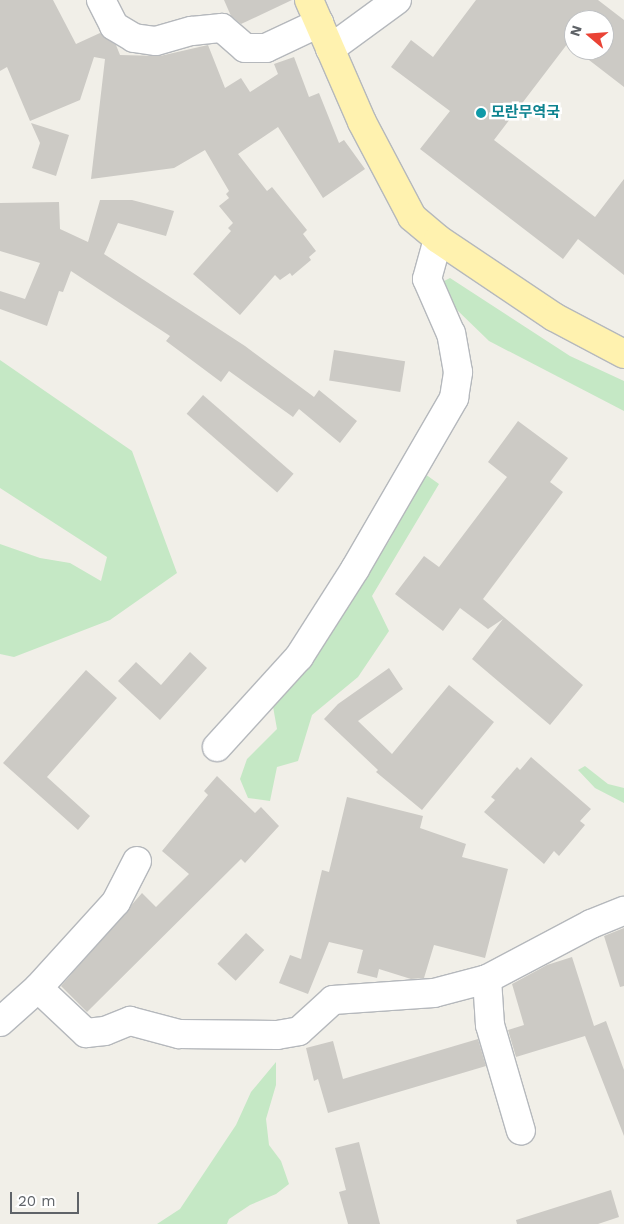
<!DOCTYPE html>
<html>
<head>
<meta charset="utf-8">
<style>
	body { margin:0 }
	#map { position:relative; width:624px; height:1224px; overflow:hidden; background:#f1efe8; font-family:"Work Sans","Noto Sans KR",sans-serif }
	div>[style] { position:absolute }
	.green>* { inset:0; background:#c5e8c5 }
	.building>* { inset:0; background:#cccac5; transform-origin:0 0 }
	.roads { filter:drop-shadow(1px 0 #b5b8bc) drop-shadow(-1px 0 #b5b8bc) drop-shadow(0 1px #b5b8bc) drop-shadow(0 -1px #b5b8bc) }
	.minor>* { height:28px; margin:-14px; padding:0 14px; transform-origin:14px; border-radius:14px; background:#fff }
	.major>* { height:28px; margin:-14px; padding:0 14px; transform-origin:14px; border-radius:14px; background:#fff2af }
	.dots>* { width:14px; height:14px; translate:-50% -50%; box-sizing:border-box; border:2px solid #fff; border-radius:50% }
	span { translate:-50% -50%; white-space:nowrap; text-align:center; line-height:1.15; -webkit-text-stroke:5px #fff; paint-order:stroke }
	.culture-label { font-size:15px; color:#0d838f; font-weight:700 }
	.left { translate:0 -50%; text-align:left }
	.north { position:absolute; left:564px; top:10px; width:50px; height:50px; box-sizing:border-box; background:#fff; border:1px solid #bfc1c3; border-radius:50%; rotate:288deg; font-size:14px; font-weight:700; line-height:20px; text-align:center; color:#5f6368 }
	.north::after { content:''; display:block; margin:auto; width:18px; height:22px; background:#ea4335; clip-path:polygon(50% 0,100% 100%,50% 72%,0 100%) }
	.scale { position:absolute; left:10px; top:1192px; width:69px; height:22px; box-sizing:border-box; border:2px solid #5f6368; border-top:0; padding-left:6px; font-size:15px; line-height:18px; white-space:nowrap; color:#5f6368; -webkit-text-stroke:4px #fff; paint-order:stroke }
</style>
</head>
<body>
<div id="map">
	<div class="green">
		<div style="clip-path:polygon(450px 278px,570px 356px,624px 381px,624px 411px,489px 341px,455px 308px,440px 283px)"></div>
		<div style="clip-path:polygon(0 360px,132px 451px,177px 573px,110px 620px,14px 657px,0 654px,0 544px,40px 558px,70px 563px,101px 581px,107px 557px,0 488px)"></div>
		<div style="clip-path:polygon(425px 474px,439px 484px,372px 596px,389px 631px,358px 677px,312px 715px,298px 761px,277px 767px,270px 801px,248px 798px,240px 779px,247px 759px,277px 729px,272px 701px,342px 614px,389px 541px)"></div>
		<div style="clip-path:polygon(585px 766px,608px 784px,624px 788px,624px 803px,595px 788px,578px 770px)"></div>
		<div style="clip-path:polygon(276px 1062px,276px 1085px,266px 1119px,269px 1145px,281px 1161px,289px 1184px,276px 1194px,250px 1205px,229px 1219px,227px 1224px,157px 1224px,180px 1209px,236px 1125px,251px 1092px)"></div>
	</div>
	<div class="building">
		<div style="clip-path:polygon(0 0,53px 0,76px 44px,100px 33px,116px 45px,120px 55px,160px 56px,208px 45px,225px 88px,241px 78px,250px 92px,278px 74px,274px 64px,294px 57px,309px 97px,319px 93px,339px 143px,344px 140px,365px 169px,323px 198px,278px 127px,238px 154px,267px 191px,272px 187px,307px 230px,303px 234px,316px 251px,309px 257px,311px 260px,292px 276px,290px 273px,280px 280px,275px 275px,240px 315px,193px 274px,231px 231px,228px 228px,233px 223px,219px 206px,229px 198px,226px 194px,229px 191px,205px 150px,174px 168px,91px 179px,105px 59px,94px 57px,80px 100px,30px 121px,7px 67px,0 71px)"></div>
		<div style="clip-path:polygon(224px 0,292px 0,241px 24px,231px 16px)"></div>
		<div style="clip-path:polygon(476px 0,598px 0,624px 20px,624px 87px,576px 50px,604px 50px,604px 20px,574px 20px,574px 48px,568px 43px,494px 140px,595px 217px,624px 179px,624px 275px,578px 239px,563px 259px,420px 149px,450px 111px,391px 67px,411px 40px,433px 57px)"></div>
		<div style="clip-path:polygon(31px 123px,69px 135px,56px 176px,32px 168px,40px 143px)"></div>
		<div style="clip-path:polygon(100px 200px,132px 200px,174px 211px,166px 236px,118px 223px,104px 254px,245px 346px,314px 397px,319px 390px,357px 421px,340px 443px,299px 409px,293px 417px,229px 371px,221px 382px,166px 341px,170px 336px,71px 271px,63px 292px,59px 291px,47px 326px,0 309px,0 291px,25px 299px,40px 263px,0 251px,0 203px,59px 202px,60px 229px,88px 242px)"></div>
		<div style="left:334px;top:350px;width:72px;height:31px;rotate:9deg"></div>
		<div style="left:203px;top:395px;width:120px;height:25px;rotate:41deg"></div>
		<div style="clip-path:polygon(518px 421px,568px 458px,550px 482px,563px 492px,483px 599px,583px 685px,550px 725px,472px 659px,503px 619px,488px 629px,460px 608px,443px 631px,395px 594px,424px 556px,439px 567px,507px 477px,488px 462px)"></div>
		<div style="clip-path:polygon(190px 652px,207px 668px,160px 720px,118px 681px,136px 662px,161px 685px)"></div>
		<div style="clip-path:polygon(389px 668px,403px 689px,358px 721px,392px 754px,449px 685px,494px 722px,422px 810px,376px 772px,378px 770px,324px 719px,338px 704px)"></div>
		<div style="clip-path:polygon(86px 670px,117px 698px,47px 777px,90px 816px,78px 830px,3px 763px)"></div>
		<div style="clip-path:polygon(531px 757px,591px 809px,580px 821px,585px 825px,559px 856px,554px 851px,544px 864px,484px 812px,495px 800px,491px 797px,517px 767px,520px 770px)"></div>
		<div style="clip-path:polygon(217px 776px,255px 813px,261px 807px,279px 826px,245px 863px,241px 859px,87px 1012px,61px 986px,142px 893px,156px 907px,189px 874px,162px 851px,208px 795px,204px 791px)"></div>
		<div style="clip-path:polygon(347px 797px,423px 816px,420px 828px,466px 844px,462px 857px,508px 869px,485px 958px,434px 945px,424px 978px,411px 979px,379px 969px,377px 978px,357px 973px,363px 950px,329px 942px,308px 994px,279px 983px,290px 955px,301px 959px,322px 870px,329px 872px)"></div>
		<div style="clip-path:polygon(624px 928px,624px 986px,620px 987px,604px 936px)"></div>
		<div style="left:246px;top:933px;width:25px;height:42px;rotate:43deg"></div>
		<div style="clip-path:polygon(572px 957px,594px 1026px,606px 1021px,624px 1070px,624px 1136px,585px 1036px,516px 1057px,508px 1030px,524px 1025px,512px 984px,547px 965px)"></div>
		<div style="clip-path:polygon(478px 1039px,486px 1066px,328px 1113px,318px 1079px,314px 1081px,306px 1048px,333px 1041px,343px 1079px)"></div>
		<div style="clip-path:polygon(359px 1142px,380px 1224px,348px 1224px,339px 1192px,346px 1190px,335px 1148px)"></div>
		<div style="clip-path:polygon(611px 1190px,619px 1217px,598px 1224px,517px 1224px,516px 1220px)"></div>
	</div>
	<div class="roads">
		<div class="minor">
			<div style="left:101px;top:0;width:29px;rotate:63deg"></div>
			<div style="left:114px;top:26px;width:23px;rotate:31deg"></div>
			<div style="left:134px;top:38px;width:22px;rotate:8deg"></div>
			<div style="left:156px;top:41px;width:37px;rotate:-16deg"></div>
			<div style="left:192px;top:31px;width:30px;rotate:-6deg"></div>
			<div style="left:222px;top:28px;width:30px;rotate:41deg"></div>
			<div style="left:245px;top:48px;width:21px"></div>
			<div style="left:266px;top:48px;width:59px;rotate:-25.3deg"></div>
			<div style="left:330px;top:49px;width:83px;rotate:-36.2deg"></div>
			<div style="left:217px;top:747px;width:122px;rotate:-47.7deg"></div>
			<div style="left:299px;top:657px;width:104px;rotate:-57.5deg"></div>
			<div style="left:355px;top:569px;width:198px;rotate:-59.9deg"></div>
			<div style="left:454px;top:398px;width:26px;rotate:-81deg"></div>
			<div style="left:458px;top:372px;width:39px;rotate:-100deg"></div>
			<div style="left:451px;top:334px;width:60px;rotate:-113.6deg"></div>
			<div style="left:427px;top:279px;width:41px;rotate:-74.6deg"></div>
			<div style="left:487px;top:979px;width:46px;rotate:86.3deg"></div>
			<div style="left:490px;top:1025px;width:110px;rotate:73.7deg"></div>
			<div style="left:38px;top:988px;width:116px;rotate:-47.8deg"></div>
			<div style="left:116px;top:902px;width:46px;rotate:-62.9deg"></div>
			<div style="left:0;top:1022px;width:51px;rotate:-41.8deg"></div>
			<div style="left:38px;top:988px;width:66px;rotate:43.2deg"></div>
			<div style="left:86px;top:1033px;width:19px;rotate:-6deg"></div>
			<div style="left:105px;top:1031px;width:27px;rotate:-22deg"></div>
			<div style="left:130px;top:1021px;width:51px;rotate:14.9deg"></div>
			<div style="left:179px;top:1034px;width:98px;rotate:0.6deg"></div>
			<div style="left:277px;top:1035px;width:22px;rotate:-10deg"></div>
			<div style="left:299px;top:1031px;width:46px;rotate:-42.4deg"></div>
			<div style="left:333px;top:1000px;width:101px;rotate:-4deg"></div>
			<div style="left:434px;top:993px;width:55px;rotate:-14.8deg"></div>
			<div style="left:487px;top:979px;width:118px;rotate:-27.9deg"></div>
			<div style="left:591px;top:924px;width:35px;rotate:-22deg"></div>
		</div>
		<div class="major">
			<div style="left:309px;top:0;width:133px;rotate:66.5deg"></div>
			<div style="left:362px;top:122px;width:107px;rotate:62.2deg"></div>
			<div style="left:412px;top:217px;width:34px;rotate:40deg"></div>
			<div style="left:438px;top:239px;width:140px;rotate:33.9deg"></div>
			<div style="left:554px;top:317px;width:79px;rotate:27.9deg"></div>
		</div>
	</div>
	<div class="dots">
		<div style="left:481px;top:113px;background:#0f9aa8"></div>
	</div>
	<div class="culture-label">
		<span class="left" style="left:491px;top:113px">모란무역국</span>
	</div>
	<div class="north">N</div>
	<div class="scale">20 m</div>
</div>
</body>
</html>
